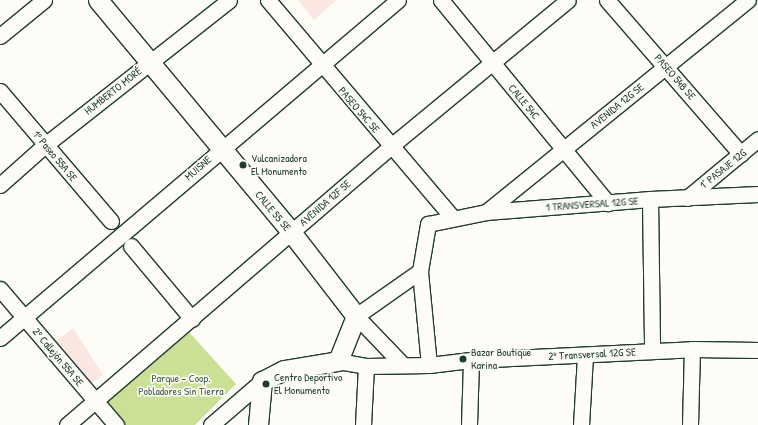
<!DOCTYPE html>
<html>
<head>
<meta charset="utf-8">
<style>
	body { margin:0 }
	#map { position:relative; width:758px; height:425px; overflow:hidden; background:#fdfcf7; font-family:"Patrick Hand",sans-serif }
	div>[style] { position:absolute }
	.built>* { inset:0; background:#fae7e1 }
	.green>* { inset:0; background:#cae095 }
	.roads { filter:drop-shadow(1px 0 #1f3d34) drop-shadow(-1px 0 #1f3d34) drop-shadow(0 1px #1f3d34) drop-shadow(0 -1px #1f3d34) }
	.minor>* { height:15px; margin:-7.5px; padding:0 7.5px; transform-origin:7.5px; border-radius:7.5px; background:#fdfcf7 }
	.tertiary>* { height:19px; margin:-9.5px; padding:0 9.5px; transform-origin:9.5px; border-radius:9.5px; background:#fdfcf7 }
	.dots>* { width:11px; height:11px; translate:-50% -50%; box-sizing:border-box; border:2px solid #fdfcf7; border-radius:50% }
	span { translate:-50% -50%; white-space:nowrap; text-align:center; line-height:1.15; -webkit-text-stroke:3.5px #fdfcf7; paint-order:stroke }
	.street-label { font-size:11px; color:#1f3d34 }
	.poi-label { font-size:11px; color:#1f3d34 }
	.left { translate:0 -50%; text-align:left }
	.park-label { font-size:11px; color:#415e47 }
</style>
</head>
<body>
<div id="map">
	<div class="built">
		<div style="clip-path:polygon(298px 0,337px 0,314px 20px)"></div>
		<div style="clip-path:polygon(73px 328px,103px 375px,89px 385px,52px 344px)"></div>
	</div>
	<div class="green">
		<div style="clip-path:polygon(189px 332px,236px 384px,195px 425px,125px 425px,103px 400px)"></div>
	</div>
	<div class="roads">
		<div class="minor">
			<div style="left:268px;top:0;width:286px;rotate:49.7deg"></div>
			<div style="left:441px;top:0;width:263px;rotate:50.6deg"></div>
			<div style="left:607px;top:0;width:204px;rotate:49deg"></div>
			<div style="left:0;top:36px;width:57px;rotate:-39.3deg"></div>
			<div style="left:0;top:91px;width:171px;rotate:49.5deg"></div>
			<div style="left:0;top:185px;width:60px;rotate:-41.6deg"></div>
			<div style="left:45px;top:145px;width:234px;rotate:-38.2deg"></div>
			<div style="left:687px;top:198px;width:92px;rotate:-39.7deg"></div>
			<div style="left:650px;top:199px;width:152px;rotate:89.2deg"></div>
			<div style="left:486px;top:212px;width:337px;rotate:-39deg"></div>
			<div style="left:131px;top:246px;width:95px;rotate:50.1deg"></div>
			<div style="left:0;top:289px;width:179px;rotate:49.5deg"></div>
			<div style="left:0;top:338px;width:522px;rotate:-40.34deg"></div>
			<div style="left:338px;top:361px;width:28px;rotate:10deg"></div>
			<div style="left:366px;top:366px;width:63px;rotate:-0.9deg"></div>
			<div style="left:429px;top:365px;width:42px;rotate:-6.8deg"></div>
			<div style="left:471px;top:360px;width:221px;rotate:-2.8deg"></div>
			<div style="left:692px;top:349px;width:66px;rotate:0.9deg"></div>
			<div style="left:403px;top:365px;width:68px;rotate:-133.8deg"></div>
			<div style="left:356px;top:316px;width:78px;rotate:-35.1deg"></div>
			<div style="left:429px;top:365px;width:94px;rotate:-95.5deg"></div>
			<div style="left:420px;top:271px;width:48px;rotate:-80.3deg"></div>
			<div style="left:428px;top:224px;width:59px;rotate:-11.7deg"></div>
			<div style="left:486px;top:212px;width:165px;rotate:-4.5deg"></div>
			<div style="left:650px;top:199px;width:108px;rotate:-2.7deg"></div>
			<div style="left:67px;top:425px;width:428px;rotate:-40.7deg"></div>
			<div style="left:391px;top:146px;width:229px;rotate:-39.5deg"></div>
			<div style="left:211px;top:425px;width:67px;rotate:-40.8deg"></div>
			<div style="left:363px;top:425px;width:59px;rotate:-87.1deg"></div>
			<div style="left:469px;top:425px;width:65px;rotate:-88.2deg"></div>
			<div style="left:581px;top:425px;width:70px;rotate:-86.7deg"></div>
			<div style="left:690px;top:425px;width:76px;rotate:-88.5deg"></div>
		</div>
		<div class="tertiary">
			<div style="left:98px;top:0;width:302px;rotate:50.2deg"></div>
			<div style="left:291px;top:232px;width:106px;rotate:52.3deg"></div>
			<div style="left:356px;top:316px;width:48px;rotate:111.8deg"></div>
			<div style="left:338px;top:361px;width:55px;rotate:170.5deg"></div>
			<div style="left:284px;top:370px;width:25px;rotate:153deg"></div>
			<div style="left:262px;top:381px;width:44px;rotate:95.2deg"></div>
		</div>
	</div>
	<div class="dots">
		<div style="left:243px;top:165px;background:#1f3d34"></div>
		<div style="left:463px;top:359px;background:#1f3d34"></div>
		<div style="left:266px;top:384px;background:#1f3d34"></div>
	</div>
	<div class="street-label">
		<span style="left:675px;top:77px;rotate:49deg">PASEO 54B SE</span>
		<span style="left:113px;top:91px;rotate:-38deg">HUMBERTO MORÉ</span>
		<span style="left:524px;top:102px;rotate:50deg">CALLE 54C</span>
		<span style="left:617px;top:106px;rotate:-39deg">AVENIDA 12G SE</span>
		<span style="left:359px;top:110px;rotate:49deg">PASEO 54C SE</span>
		<span style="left:55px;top:156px;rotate:50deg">1º Paseo 55A SE</span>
		<span style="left:198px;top:168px;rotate:-41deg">MUISNE</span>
		<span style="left:723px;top:169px;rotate:-39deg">1° PASAJE 12G</span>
		<span style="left:325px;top:203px;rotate:-41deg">AVENIDA 12F SE</span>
		<span style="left:592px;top:204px;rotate:-4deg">1 TRANSVERSAL 12G SE</span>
		<span style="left:273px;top:211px;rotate:50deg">CALLE 55 SE</span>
		<span style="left:592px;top:354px;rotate:-3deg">2º Transversal 12G SE</span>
		<span style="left:58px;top:357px;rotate:50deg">2º Callejón 55A SE</span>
	</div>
	<div class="poi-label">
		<span class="left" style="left:251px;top:165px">Vulcanizadora<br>El Monumento</span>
		<span class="left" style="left:471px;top:359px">Bazar Boutique<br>Karina</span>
		<span class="left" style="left:274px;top:384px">Centro Deportivo<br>El Monumento</span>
	</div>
	<div class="park-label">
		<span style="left:181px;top:385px">Parque - Coop.<br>Pobladores Sin Tierra</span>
	</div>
</div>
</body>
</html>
